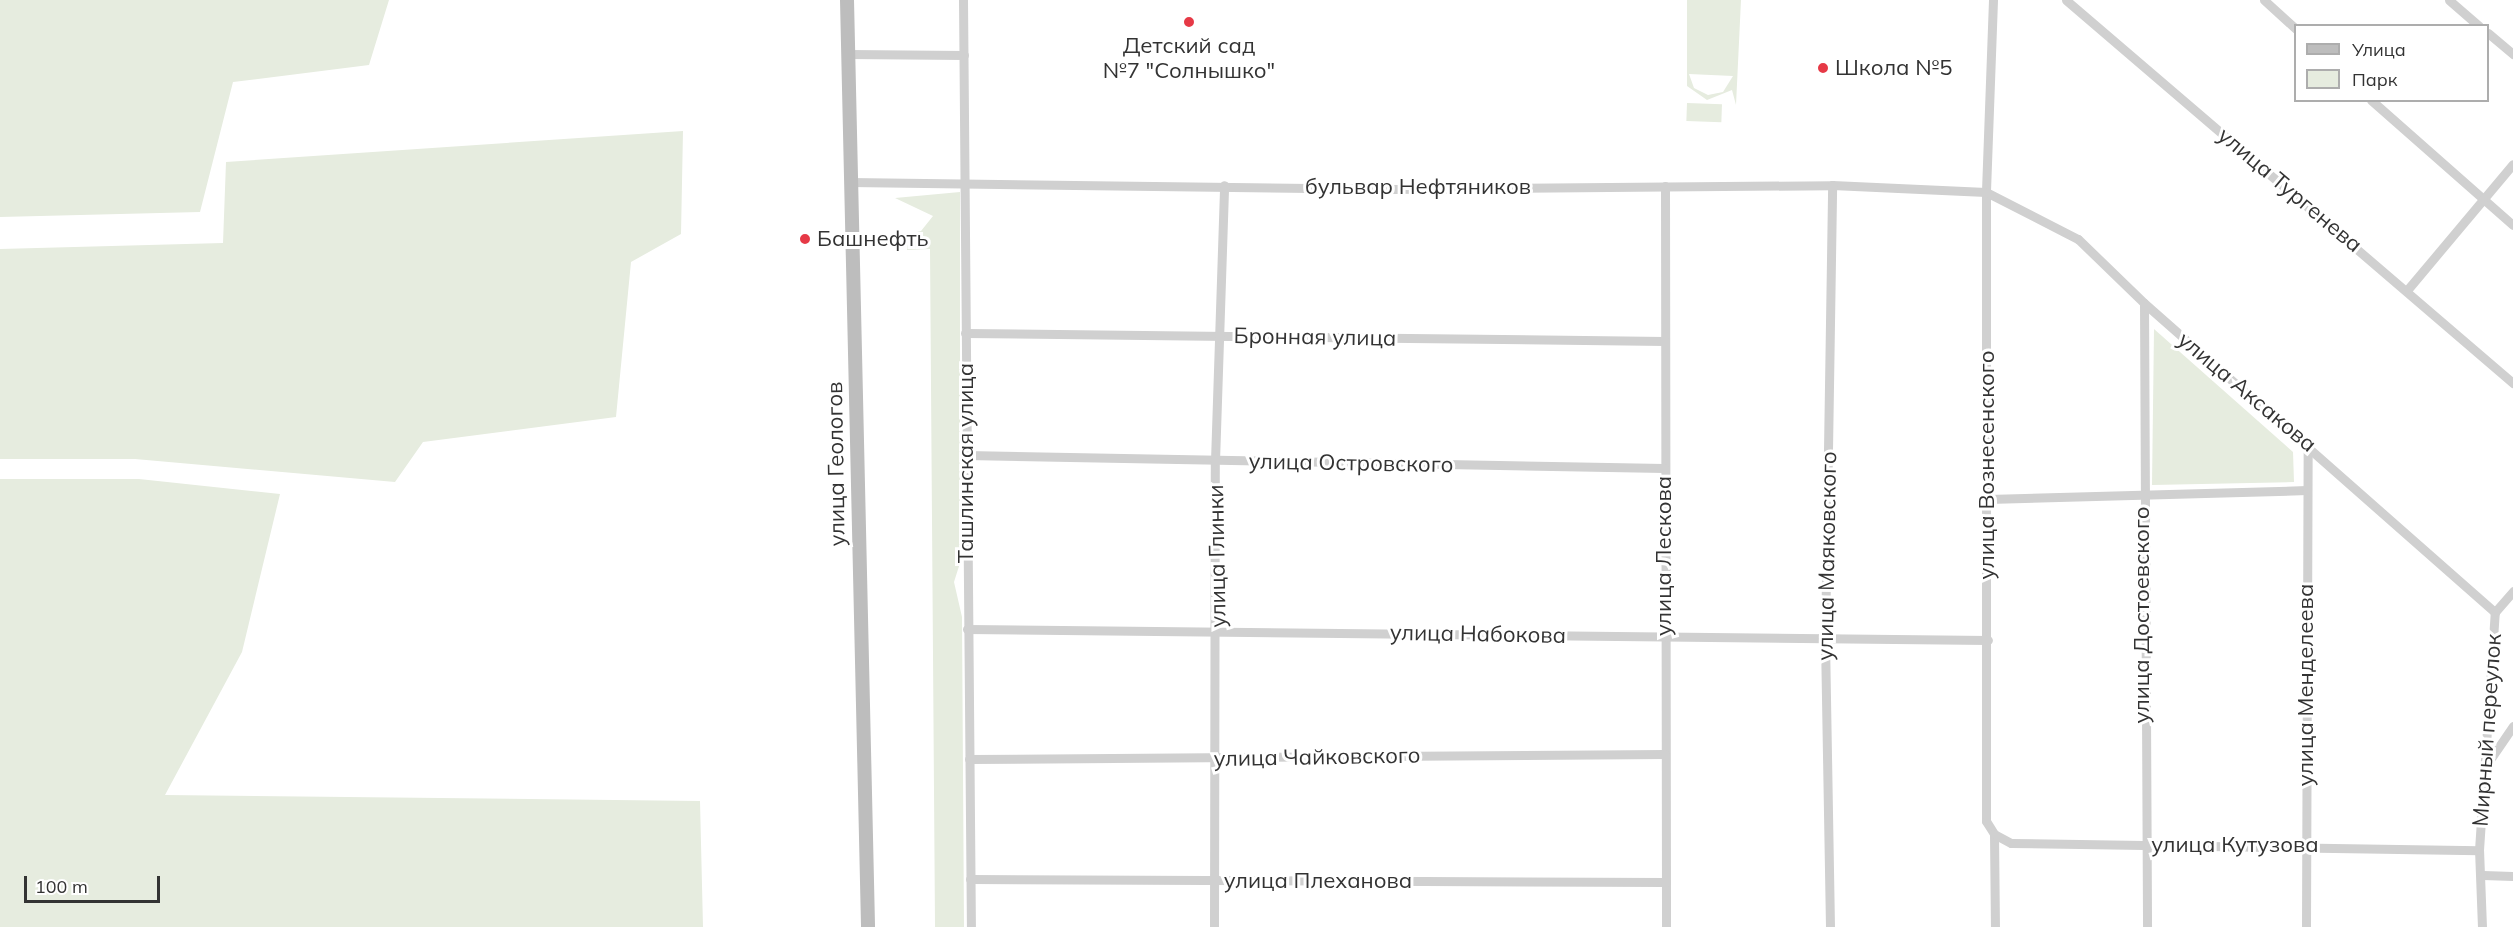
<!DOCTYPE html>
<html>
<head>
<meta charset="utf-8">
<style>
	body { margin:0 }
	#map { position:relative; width:2513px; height:927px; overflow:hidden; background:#fff; font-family:Mulish,sans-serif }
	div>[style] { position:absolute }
	.green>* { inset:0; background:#e6ecdf; transform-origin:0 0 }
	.minor>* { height:9px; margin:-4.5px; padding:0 4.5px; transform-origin:4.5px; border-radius:4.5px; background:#d0d0d0 }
	.secondary>* { height:14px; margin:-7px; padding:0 7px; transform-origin:7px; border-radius:7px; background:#bdbdbd }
	.dots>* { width:16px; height:16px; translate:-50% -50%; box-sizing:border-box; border:3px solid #fff; border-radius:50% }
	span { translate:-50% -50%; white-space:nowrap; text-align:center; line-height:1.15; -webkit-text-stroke:6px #fff; paint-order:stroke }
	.poi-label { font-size:22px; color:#333 }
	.left { translate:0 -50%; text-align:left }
	.street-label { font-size:22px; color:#333 }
	.legend { position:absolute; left:2294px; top:24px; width:195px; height:78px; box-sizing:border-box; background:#fff; border:2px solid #adadad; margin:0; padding:8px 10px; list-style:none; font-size:18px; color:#333 }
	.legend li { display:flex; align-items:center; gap:12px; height:30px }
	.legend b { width:30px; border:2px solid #adadad }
	.scale { position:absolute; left:24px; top:876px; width:136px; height:27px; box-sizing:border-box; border:3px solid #333; border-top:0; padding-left:8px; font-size:18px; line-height:21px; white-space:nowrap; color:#333; -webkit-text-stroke:4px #fff; paint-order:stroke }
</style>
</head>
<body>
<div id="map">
	<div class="green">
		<div style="clip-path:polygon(0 0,389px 0,369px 65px,233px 82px,200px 212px,0 217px)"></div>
		<div style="clip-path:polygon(evenodd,1687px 0,1741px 0,1736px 105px,1732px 90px,1707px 100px,1687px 86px,1687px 0,1689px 74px,1733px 76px,1723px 92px,1708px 95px,1694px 88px,1689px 74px)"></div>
		<div style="left:1687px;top:103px;width:35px;height:18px;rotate:2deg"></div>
		<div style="clip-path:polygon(683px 131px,681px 234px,631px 262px,616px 417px,423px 442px,395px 482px,135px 459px,0 459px,0 249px,223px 243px,226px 162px)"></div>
		<div style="clip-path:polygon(960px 192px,960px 563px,954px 582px,962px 617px,964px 927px,935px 927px,930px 249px,907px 250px,908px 234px,921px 231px,933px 216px,895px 198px)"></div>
		<div style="clip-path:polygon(2154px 329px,2293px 452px,2294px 482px,2152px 485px)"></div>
		<div style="clip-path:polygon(0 479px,139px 479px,280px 494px,242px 652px,165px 795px,700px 801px,703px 927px,0 927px)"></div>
	</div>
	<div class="minor">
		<div style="left:963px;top:0;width:927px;rotate:89.51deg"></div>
		<div style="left:1993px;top:0;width:192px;rotate:92.1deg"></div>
		<div style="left:1986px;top:192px;width:629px;rotate:90deg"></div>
		<div style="left:1986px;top:821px;width:15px;rotate:58deg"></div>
		<div style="left:1994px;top:834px;width:93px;rotate:89.4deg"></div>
		<div style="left:2066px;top:0;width:589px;rotate:40.59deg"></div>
		<div style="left:2264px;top:0;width:43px;rotate:42.2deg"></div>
		<div style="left:2449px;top:0;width:40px;rotate:41deg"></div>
		<div style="left:2488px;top:33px;width:33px;rotate:40deg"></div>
		<div style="left:848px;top:54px;width:116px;rotate:0.5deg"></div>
		<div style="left:2371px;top:100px;width:189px;rotate:41.4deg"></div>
		<div style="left:850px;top:182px;width:542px;rotate:0.74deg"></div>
		<div style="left:1392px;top:189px;width:440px;rotate:-0.5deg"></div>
		<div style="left:1832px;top:185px;width:154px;rotate:2.6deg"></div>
		<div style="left:1986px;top:192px;width:103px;rotate:27.1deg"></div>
		<div style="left:2078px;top:239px;width:92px;rotate:44.1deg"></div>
		<div style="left:2144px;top:303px;width:468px;rotate:41.4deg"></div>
		<div style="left:1665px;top:186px;width:741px;rotate:89.92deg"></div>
		<div style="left:2408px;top:289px;width:163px;rotate:-50deg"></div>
		<div style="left:2144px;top:303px;width:624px;rotate:89.72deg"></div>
		<div style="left:965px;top:333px;width:700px;rotate:0.65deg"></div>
		<div style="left:966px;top:455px;width:698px;rotate:1.07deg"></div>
		<div style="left:1988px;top:499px;width:319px;rotate:-1.6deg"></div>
		<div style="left:967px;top:629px;width:1021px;rotate:0.62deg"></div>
		<div style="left:969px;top:759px;width:696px;rotate:-0.41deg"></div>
		<div style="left:2487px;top:764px;width:46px;rotate:-55.6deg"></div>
		<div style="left:1994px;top:834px;width:19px;rotate:28deg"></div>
		<div style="left:2011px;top:843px;width:468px;rotate:0.9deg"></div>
		<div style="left:2483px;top:875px;width:30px;rotate:2deg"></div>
		<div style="left:970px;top:879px;width:696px;rotate:0.25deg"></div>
		<div style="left:1214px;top:927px;width:466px;rotate:-89.9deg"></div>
		<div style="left:1215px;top:461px;width:276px;rotate:-88.1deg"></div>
		<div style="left:1830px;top:927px;width:286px;rotate:-91deg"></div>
		<div style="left:1825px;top:641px;width:456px;rotate:-89.1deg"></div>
		<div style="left:2306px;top:927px;width:484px;rotate:-89.8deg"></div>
		<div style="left:2482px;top:927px;width:77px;rotate:-92.2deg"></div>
		<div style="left:2479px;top:850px;width:239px;rotate:-86.2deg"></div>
		<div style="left:2495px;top:612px;width:28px;rotate:-49deg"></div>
	</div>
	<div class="secondary">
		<div style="left:847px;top:0;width:927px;rotate:88.7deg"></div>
	</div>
	<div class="dots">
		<div style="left:1189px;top:22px;background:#e63946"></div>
		<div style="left:1823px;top:68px;background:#e63946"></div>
		<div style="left:805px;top:239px;background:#e63946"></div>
	</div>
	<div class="poi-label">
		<span style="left:1189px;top:58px">Детский сад<br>№7 "Солнышко"</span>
		<span class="left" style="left:1835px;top:68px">Школа №5</span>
		<span class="left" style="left:817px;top:239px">Башнефть</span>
	</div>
	<div class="street-label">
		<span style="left:1418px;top:187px">бульвар Нефтяников</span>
		<span style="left:2290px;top:190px;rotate:40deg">улица Тургенева</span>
		<span style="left:1315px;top:337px;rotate:1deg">Бронная улица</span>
		<span style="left:2247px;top:392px;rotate:40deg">улица Аксакова</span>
		<span style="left:966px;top:463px;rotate:-90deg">Ташлинская улица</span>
		<span style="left:1351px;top:463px;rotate:1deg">улица Островского</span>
		<span style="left:836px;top:464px;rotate:-91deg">улица Геологов</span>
		<span style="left:1987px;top:465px;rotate:-90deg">улица Вознесенского</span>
		<span style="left:1217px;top:556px;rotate:-91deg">улица Глинки</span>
		<span style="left:1664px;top:556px;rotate:-90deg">улица Лескова</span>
		<span style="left:1827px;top:556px;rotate:-89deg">улица Маяковского</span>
		<span style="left:2142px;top:615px;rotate:-90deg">улица Достоевского</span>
		<span style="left:1478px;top:634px;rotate:1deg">улица Набокова</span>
		<span style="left:2306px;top:685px;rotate:-90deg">улица Менделеева</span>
		<span style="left:2487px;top:730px;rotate:-86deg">Мирный переулок</span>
		<span style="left:1317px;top:757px;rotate:-1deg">улица Чайковского</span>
		<span style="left:2235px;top:845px">улица Кутузова</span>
		<span style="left:1318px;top:881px">улица Плеханова</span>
	</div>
	<ul class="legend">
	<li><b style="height:8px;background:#bdbdbd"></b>Улица</li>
	<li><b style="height:16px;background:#e6ecdf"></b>Парк</li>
	</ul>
	<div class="scale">100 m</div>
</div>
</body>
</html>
